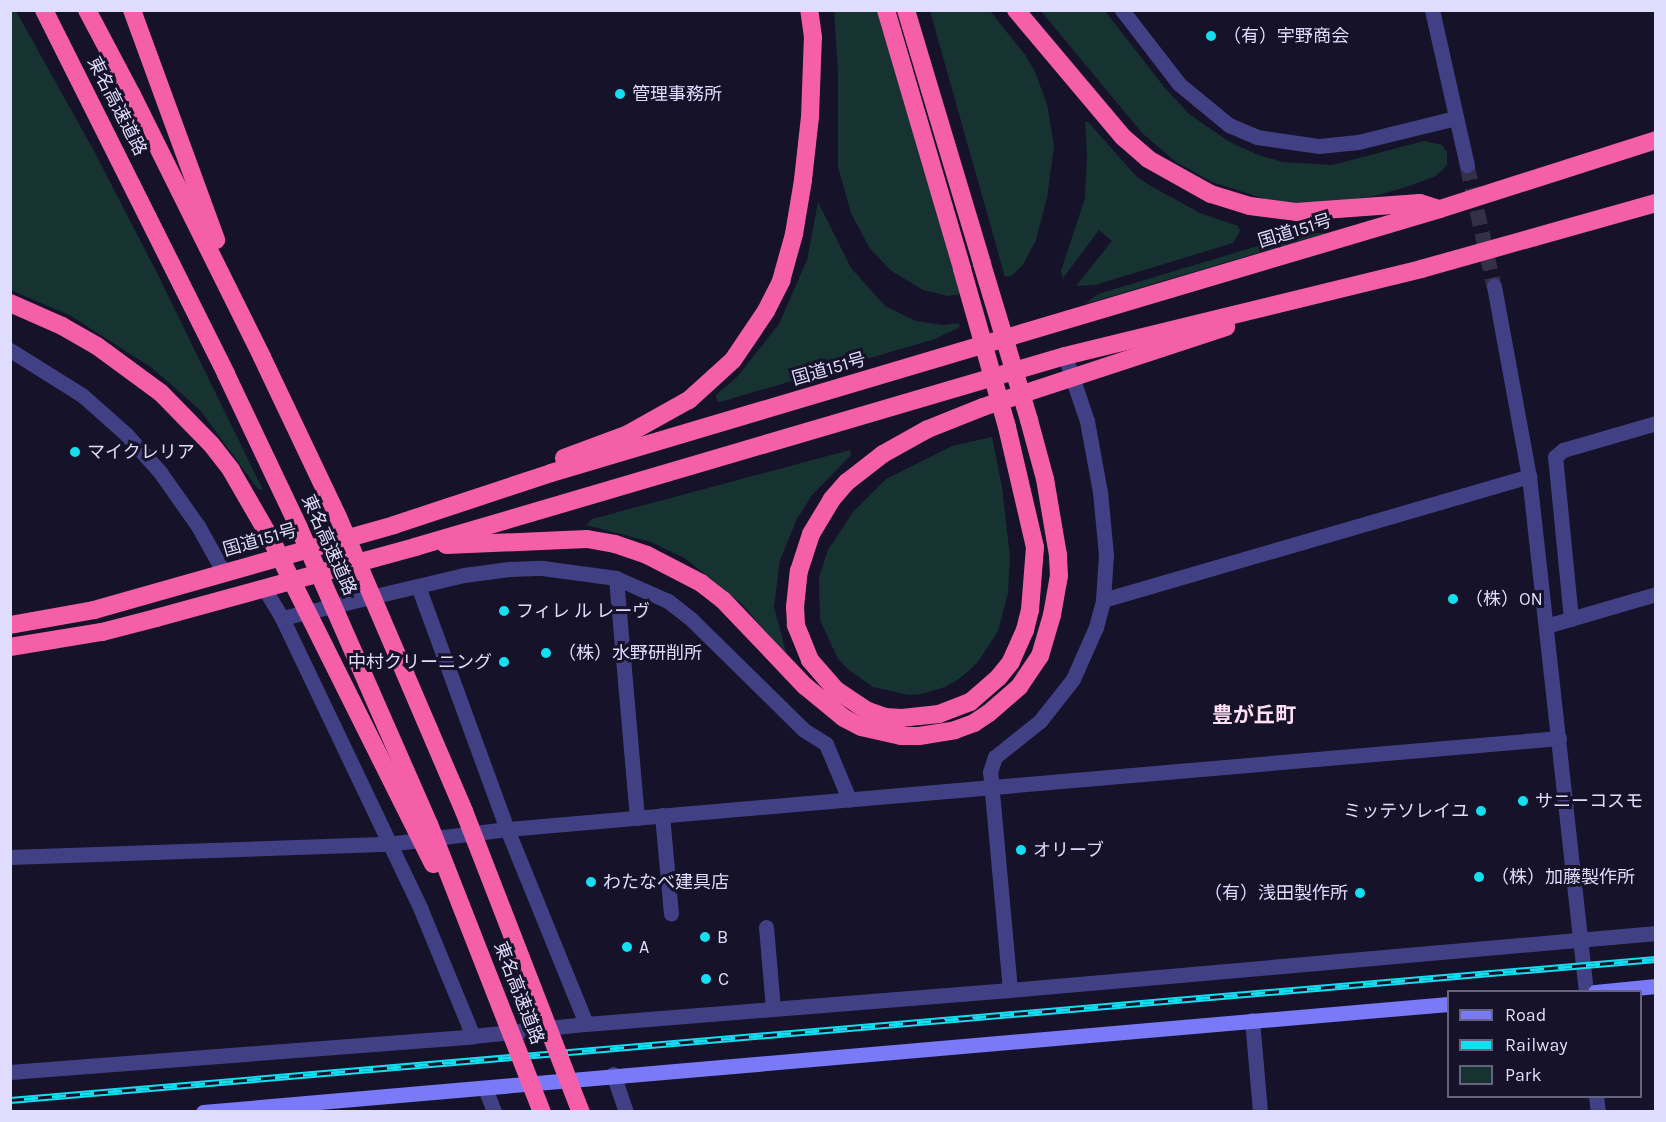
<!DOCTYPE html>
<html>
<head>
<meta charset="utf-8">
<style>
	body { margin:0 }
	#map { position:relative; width:1666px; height:1122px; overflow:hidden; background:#161229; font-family:Karla,"Noto Sans JP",sans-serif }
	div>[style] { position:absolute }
	.green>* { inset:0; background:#163331 }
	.street-tunnel>* { height:15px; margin-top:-7.5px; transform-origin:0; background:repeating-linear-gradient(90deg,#343049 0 15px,transparent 0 23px) }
	.street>* { height:15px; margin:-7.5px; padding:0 7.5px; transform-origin:7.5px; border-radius:7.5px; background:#424085 }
	.secondary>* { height:15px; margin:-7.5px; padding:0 7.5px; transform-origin:7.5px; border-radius:7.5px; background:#7a79f7 }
	.highway>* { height:18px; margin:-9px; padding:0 9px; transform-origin:9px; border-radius:9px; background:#f55faa }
	.rail>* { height:7px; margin-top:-3.5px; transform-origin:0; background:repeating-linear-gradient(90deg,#161229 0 14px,#14dff1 0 28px); box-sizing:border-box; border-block:2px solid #14dff1 }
	.highway-bridge>* { height:18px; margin:-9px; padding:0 9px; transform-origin:9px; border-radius:9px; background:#f55faa }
	.dots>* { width:16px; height:16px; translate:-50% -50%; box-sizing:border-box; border:3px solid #161229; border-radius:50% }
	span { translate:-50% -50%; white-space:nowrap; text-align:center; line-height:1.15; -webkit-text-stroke:6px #161229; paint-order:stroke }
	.poi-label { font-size:18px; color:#dfdcfd }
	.left { translate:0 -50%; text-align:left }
	.right { translate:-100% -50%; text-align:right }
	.street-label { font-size:18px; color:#dfdcfd }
	.quarter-label { font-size:21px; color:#fddef2; font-weight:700 }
	.frame { position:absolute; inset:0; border:12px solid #dfdcfd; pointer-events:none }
	.legend { position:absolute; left:1447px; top:990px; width:195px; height:108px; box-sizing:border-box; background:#161229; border:2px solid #66637e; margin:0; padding:8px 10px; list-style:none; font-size:18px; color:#dfdcfd }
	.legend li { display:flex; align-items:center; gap:12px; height:30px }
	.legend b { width:30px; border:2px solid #66637e }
</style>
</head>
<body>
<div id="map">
	<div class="green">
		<div style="clip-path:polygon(10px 11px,16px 11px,94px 151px,156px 271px,263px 490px,258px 489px,200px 410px,152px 368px,71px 316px,11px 290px)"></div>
		<div style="clip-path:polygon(834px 11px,879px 11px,960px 294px,948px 296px,923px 290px,890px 270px,869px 247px,851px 213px,838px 167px,838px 73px)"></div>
		<div style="clip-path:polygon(930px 11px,990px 11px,1026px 56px,1035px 72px,1047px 104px,1054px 146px,1047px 198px,1036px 240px,1023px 265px,1011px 276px,1005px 277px)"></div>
		<div style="clip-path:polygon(1041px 11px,1105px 11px,1165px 88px,1189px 114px,1228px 141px,1256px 154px,1282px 162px,1332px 165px,1424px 141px,1442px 145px,1447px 152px,1447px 165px,1436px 176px,1409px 186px,1375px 196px,1312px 204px,1274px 202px,1212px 182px,1176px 162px,1142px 133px)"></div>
		<div style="clip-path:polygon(1085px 122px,1088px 122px,1136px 176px,1149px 185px,1200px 213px,1238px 226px,1240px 231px,1233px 243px,1095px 285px,1076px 286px,1112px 241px,1099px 230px,1063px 278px,1061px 271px,1085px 198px,1087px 156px)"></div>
		<div style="clip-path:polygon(818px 202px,851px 268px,885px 306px,916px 321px,943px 325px,959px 323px,960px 327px,935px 339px,720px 402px,717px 401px,716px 395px,737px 377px,779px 324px,807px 260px)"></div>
		<div style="clip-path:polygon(1301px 233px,1325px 233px,1085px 304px,1098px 294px)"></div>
		<div style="clip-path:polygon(992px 437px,1002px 487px,1010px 557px,1008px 593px,998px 631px,978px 662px,959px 679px,945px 687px,922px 694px,908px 695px,873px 687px,849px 670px,838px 659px,820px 620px,819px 577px,828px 550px,853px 512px,886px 479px,952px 446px)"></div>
		<div style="clip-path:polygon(850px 450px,851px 455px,812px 495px,797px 519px,780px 560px,774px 607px,787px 656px,742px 604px,686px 559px,651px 542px,586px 525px,592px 519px)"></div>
	</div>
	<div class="street-tunnel">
		<div style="left:1467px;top:165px;width:124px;rotate:77.4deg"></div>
	</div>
	<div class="street">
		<div style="left:1122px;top:10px;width:93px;rotate:52.4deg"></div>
		<div style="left:1179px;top:84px;width:65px;rotate:39.4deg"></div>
		<div style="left:1229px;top:125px;width:30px;rotate:23deg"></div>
		<div style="left:1257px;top:137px;width:63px;rotate:8.3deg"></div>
		<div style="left:1319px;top:146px;width:39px;rotate:-6deg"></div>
		<div style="left:1358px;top:142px;width:101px;rotate:-13.8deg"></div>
		<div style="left:1432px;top:10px;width:159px;rotate:77.3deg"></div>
		<div style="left:1494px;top:286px;width:193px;rotate:79.6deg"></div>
		<div style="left:1529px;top:476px;width:519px;rotate:83.7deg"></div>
		<div style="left:10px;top:350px;width:85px;rotate:32deg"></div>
		<div style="left:82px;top:395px;width:59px;rotate:41.6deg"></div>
		<div style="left:126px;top:434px;width:51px;rotate:48.2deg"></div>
		<div style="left:160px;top:472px;width:66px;rotate:54.9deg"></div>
		<div style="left:198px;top:526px;width:54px;rotate:61deg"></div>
		<div style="left:616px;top:578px;width:241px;rotate:85deg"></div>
		<div style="left:418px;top:586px;width:259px;rotate:69.9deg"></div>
		<div style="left:507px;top:829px;width:210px;rotate:67.9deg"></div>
		<div style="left:264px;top:588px;width:35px;rotate:59deg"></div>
		<div style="left:282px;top:618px;width:323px;rotate:64.5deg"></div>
		<div style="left:421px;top:910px;width:136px;rotate:67.6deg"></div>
		<div style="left:1103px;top:600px;width:444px;rotate:-16.2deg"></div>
		<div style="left:282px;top:618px;width:187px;rotate:-13.3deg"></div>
		<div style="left:464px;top:575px;width:45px;rotate:-7.6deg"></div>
		<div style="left:509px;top:569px;width:33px;rotate:-2deg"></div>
		<div style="left:542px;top:568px;width:75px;rotate:7.7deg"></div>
		<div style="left:616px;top:578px;width:57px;rotate:23.9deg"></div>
		<div style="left:668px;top:601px;width:31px;rotate:38deg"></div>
		<div style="left:692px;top:620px;width:157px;rotate:44.5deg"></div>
		<div style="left:804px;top:730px;width:26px;rotate:32deg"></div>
		<div style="left:826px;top:744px;width:60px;rotate:67.3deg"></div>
		<div style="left:1571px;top:619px;width:163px;rotate:-95.6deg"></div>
		<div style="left:1555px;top:457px;width:11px;rotate:-41deg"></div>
		<div style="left:1563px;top:450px;width:97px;rotate:-16.2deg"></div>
		<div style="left:1546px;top:626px;width:115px;rotate:-16.2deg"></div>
		<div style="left:662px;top:815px;width:99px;rotate:84.8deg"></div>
		<div style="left:10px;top:857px;width:378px;rotate:-2deg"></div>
		<div style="left:388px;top:844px;width:120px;rotate:-7.2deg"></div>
		<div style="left:507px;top:829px;width:1056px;rotate:-4.94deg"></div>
		<div style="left:766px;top:927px;width:82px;rotate:85.1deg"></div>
		<div style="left:1010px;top:990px;width:219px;rotate:-95.2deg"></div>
		<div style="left:990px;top:772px;width:16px;rotate:-72deg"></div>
		<div style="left:995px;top:757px;width:58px;rotate:-38.7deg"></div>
		<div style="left:1040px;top:721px;width:53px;rotate:-51.8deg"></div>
		<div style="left:1073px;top:679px;width:57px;rotate:-66.1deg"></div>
		<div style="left:1096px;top:627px;width:28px;rotate:-75deg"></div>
		<div style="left:1103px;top:600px;width:45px;rotate:-86.2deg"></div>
		<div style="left:1106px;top:555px;width:63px;rotate:-95.4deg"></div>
		<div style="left:1100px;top:492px;width:72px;rotate:-100.4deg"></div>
		<div style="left:1087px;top:421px;width:69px;rotate:-108.7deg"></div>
		<div style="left:1252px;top:1020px;width:92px;rotate:85deg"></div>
		<div style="left:10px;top:1072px;width:464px;rotate:-4.4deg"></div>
		<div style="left:473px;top:1036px;width:114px;rotate:-6.1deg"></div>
		<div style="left:586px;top:1024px;width:425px;rotate:-4.6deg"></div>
		<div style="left:1010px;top:990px;width:649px;rotate:-5.04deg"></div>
		<div style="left:613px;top:1074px;width:40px;rotate:71.1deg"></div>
		<div style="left:485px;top:1088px;width:26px;rotate:69deg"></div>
		<div style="left:1596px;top:1096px;width:16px;rotate:83deg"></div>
	</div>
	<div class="secondary">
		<div style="left:1595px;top:992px;width:61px;rotate:-5.6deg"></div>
		<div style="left:203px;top:1112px;width:1250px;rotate:-4.96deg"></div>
	</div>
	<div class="highway">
		<div style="left:44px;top:10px;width:407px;rotate:63.4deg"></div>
		<div style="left:226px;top:374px;width:170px;rotate:64.6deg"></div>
		<div style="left:87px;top:10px;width:96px;rotate:62.1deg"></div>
		<div style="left:132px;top:95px;width:292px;rotate:63.6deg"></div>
		<div style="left:262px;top:357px;width:177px;rotate:64.6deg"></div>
		<div style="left:132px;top:10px;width:245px;rotate:69.9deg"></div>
		<div style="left:886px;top:10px;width:270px;rotate:73.6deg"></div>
		<div style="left:906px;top:10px;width:265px;rotate:73.3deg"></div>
		<div style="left:1016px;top:10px;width:166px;rotate:49.9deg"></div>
		<div style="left:1123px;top:137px;width:33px;rotate:41deg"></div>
		<div style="left:1148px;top:159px;width:72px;rotate:29.1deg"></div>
		<div style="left:1211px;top:194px;width:41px;rotate:17.1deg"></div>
		<div style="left:1250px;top:206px;width:46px;rotate:7.4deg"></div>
		<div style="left:1296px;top:212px;width:124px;rotate:-4.2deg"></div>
		<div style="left:1420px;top:203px;width:20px;rotate:18deg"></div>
		<div style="left:10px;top:303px;width:57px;rotate:23.9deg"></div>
		<div style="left:62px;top:326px;width:40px;rotate:29.7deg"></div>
		<div style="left:97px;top:346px;width:79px;rotate:36.3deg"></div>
		<div style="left:161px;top:393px;width:71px;rotate:45.6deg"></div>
		<div style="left:211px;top:444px;width:33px;rotate:52deg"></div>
		<div style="left:231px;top:470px;width:82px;rotate:60deg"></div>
		<div style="left:1007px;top:427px;width:123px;rotate:76.9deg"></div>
		<div style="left:1035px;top:547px;width:63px;rotate:94.5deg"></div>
		<div style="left:1030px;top:610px;width:21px;rotate:104deg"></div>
		<div style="left:1025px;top:630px;width:35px;rotate:114deg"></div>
		<div style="left:1011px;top:662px;width:19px;rotate:129deg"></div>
		<div style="left:999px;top:677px;width:38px;rotate:139deg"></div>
		<div style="left:970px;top:702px;width:33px;rotate:159deg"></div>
		<div style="left:939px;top:714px;width:37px;rotate:174deg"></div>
		<div style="left:902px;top:718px;width:17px;rotate:-177deg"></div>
		<div style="left:885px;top:717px;width:20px;rotate:-160deg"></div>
		<div style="left:866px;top:710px;width:36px;rotate:-146deg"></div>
		<div style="left:836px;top:690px;width:40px;rotate:-131deg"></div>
		<div style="left:810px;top:660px;width:38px;rotate:-112deg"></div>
		<div style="left:796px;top:625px;width:18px;rotate:-93deg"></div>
		<div style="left:795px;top:607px;width:36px;rotate:-84deg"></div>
		<div style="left:799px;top:571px;width:39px;rotate:-72deg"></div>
		<div style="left:811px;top:534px;width:41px;rotate:-59deg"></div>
		<div style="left:832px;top:499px;width:23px;rotate:-49deg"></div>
		<div style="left:847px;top:482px;width:46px;rotate:-37.9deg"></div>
		<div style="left:883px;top:454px;width:51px;rotate:-29.1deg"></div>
		<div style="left:928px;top:429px;width:59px;rotate:-21.8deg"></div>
		<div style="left:983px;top:407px;width:256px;rotate:-18.2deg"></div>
		<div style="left:564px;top:458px;width:66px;rotate:-20.4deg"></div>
		<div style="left:626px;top:435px;width:72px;rotate:-29.1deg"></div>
		<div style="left:689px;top:400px;width:59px;rotate:-42.3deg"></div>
		<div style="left:733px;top:360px;width:59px;rotate:-56deg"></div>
		<div style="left:766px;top:311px;width:34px;rotate:-63deg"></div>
		<div style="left:781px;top:281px;width:49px;rotate:-74.5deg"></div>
		<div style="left:794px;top:234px;width:55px;rotate:-80.5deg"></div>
		<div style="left:803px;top:180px;width:63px;rotate:-83.7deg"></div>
		<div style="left:810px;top:117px;width:80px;rotate:-87.9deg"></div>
		<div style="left:813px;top:37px;width:27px;rotate:-98deg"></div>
		<div style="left:446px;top:545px;width:141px;rotate:-2.4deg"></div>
		<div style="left:587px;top:539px;width:28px;rotate:10deg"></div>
		<div style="left:615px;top:544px;width:34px;rotate:19deg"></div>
		<div style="left:647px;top:555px;width:61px;rotate:27.4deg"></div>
		<div style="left:701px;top:583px;width:28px;rotate:38deg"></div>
		<div style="left:723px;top:600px;width:119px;rotate:46.4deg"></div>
		<div style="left:805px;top:686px;width:50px;rotate:39.4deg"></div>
		<div style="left:844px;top:718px;width:19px;rotate:28deg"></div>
		<div style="left:861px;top:727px;width:41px;rotate:12.7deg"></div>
		<div style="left:901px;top:736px;width:18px"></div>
		<div style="left:919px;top:736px;width:36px;rotate:-9deg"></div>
		<div style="left:955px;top:730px;width:20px;rotate:-20deg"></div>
		<div style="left:974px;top:723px;width:18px;rotate:-34deg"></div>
		<div style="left:989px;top:713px;width:40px;rotate:-41deg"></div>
		<div style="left:1019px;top:687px;width:37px;rotate:-56deg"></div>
		<div style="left:1040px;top:656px;width:43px;rotate:-73.7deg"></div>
		<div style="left:1052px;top:615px;width:40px;rotate:-80deg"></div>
		<div style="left:1059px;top:576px;width:21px;rotate:-93deg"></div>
		<div style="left:1058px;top:555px;width:77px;rotate:-99.7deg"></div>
		<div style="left:1045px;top:479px;width:61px;rotate:-105.2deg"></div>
		<div style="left:10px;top:625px;width:85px;rotate:-10.1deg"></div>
		<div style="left:94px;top:610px;width:312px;rotate:-15.8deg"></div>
		<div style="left:394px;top:525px;width:165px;rotate:-18.3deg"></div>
		<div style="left:551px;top:473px;width:927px;rotate:-16.54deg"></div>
		<div style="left:1440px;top:209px;width:227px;rotate:-17.7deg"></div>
		<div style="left:10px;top:647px;width:93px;rotate:-9.3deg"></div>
		<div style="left:102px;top:632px;width:56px;rotate:-14.5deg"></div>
		<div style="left:156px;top:618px;width:269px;rotate:-15.3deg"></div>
		<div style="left:415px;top:547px;width:677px;rotate:-16.38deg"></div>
		<div style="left:1065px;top:356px;width:366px;rotate:-13.7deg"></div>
		<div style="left:1421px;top:269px;width:244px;rotate:-15.7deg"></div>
	</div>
	<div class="rail">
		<div style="left:10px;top:1100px;width:1652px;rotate:-4.9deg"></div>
	</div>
	<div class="highway-bridge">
		<div style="left:982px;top:264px;width:163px;rotate:73.2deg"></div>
		<div style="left:962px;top:269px;width:164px;rotate:74.1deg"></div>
		<div style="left:338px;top:517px;width:320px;rotate:66.8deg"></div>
		<div style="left:464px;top:811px;width:323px;rotate:68.8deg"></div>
		<div style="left:299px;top:528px;width:323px;rotate:66.3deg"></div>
		<div style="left:429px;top:824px;width:309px;rotate:68.6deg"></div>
		<div style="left:272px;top:541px;width:361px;rotate:63.5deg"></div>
	</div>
	<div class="dots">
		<div style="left:1211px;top:36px;background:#14dff1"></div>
		<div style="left:620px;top:94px;background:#14dff1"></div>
		<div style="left:75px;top:452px;background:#14dff1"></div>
		<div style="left:1453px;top:599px;background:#14dff1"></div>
		<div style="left:504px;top:611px;background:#14dff1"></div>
		<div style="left:546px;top:653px;background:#14dff1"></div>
		<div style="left:504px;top:662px;background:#14dff1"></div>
		<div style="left:1523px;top:801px;background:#14dff1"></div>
		<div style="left:1481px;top:811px;background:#14dff1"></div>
		<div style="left:1021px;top:850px;background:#14dff1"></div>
		<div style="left:1479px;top:877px;background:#14dff1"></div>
		<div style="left:591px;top:882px;background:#14dff1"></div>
		<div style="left:1360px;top:893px;background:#14dff1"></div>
		<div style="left:705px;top:937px;background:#14dff1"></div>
		<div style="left:627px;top:947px;background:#14dff1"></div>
		<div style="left:706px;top:979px;background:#14dff1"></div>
	</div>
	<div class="poi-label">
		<span class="left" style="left:1223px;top:36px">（有）宇野商会</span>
		<span class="left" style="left:632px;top:94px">管理事務所</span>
		<span class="left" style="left:87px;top:452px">マイクレリア</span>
		<span class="left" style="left:1465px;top:599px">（株）ON</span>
		<span class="left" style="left:516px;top:611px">フィレ ル レーヴ</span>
		<span class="left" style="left:558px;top:653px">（株）水野研削所</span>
		<span class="right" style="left:492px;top:662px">中村クリーニング</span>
		<span class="left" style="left:1535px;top:801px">サニーコスモ</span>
		<span class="right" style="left:1469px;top:811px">ミッテソレイユ</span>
		<span class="left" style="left:1033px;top:850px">オリーブ</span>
		<span class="left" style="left:1491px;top:877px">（株）加藤製作所</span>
		<span class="left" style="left:603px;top:882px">わたなべ建具店</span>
		<span class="right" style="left:1348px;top:893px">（有）浅田製作所</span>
		<span class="left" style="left:717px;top:937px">B</span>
		<span class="left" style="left:639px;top:947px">A</span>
		<span class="left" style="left:718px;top:979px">C</span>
	</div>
	<div class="street-label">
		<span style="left:117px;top:106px;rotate:63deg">東名高速道路</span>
		<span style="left:1295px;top:231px;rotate:-17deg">国道151号</span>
		<span style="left:829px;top:369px;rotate:-16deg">国道151号</span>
		<span style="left:260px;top:540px;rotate:-16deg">国道151号</span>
		<span style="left:329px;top:545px;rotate:66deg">東名高速道路</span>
		<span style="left:519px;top:993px;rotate:69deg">東名高速道路</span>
	</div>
	<div class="quarter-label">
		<span style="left:1254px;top:715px">豊が丘町</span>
	</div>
	<div class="frame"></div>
	<ul class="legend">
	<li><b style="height:8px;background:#7a79f7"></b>Road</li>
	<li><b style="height:8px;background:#14dff1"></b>Railway</li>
	<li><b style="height:16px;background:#163331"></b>Park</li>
	</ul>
</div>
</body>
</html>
